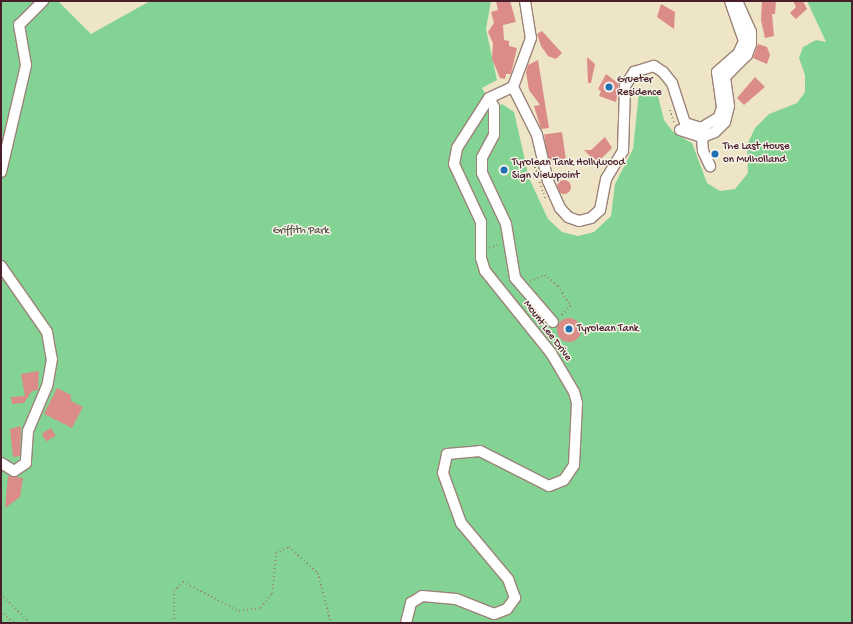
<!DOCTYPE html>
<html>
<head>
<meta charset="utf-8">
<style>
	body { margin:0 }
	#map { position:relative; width:853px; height:624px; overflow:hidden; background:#eee4c6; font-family:"Gochi Hand",sans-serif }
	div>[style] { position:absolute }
	.green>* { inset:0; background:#83d494 }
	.building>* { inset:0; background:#db8c89; transform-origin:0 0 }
	.round { border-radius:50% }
	.path>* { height:1.5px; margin-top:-0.75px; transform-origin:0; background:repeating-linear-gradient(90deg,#9c8278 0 1px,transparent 0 4px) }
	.roads { filter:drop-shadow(1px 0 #9c8278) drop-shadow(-1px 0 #9c8278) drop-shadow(0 1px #9c8278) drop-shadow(0 -1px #9c8278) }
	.minor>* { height:10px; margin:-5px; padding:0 5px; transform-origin:5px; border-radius:5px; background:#fff }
	.dots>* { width:11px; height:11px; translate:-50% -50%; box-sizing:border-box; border:2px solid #f7f3e8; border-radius:50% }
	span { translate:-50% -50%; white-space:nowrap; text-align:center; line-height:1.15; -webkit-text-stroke:3px #f7f3e8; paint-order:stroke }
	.poi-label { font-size:11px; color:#4a1f2b }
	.left { translate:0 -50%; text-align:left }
	.park-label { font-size:11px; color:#5b554a }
	.street-label { font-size:11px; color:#4a1f2b }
	.frame { position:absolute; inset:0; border:2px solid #4a1f2b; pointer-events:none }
</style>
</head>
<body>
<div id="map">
	<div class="green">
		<div style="clip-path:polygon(1px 1px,58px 1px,91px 34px,150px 1px,491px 1px,486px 29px,497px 80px,482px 88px,494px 109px,502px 104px,514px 112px,529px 178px,548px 219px,562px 232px,578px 236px,594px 232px,611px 216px,615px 184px,633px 149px,639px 92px,650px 88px,658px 96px,664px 120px,674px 133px,692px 143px,707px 183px,720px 191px,735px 189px,748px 173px,747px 145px,755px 128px,769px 114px,797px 103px,805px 92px,805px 75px,799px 58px,803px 47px,816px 40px,826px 42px,807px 1px,852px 1px,852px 623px,1px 623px)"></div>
	</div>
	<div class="building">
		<div style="clip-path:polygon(496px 1px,510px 1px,516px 22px,503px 25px,504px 40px,509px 41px,509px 46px,517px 48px,511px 74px,506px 74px,505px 79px,500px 78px,492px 59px,493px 43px,488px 32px,494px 23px,491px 12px,498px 10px)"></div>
		<div style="clip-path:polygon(762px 1px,776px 1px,775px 14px,772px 14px,774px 36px,765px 38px,761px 20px)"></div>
		<div style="clip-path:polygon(793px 1px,803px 1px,807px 9px,796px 19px,790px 13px,796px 7px)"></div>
		<div style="clip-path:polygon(661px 4px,675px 12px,674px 29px,657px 17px)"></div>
		<div style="clip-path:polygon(542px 31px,562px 53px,556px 59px,548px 56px,541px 46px,537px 34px)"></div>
		<div style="clip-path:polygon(758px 44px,767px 47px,770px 55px,767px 64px,753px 58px)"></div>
		<div style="clip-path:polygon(587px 57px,595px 64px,591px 83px,588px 83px)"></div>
		<div style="clip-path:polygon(538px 60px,549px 128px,541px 129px,534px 106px,540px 105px,529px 90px,526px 72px,528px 65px)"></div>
		<div style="clip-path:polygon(606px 74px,619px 84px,616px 102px,599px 96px,601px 91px,598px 89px)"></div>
		<div style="clip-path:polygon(755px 77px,765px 87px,744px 105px,737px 98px)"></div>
		<div style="left:562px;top:132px;width:28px;height:18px;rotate:82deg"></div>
		<div style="clip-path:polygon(605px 137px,612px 148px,597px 163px,584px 150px,591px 150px)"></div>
		<div class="round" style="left:557px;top:180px;width:14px;height:14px"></div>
		<div class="round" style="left:557px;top:318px;width:24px;height:24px"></div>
		<div style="clip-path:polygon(39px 371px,38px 390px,32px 391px,24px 403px,12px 404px,11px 397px,25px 396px,21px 374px)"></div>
		<div style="clip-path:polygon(57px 388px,71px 395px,71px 401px,83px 407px,72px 428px,44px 414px)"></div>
		<div style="clip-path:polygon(21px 426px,20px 456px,13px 457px,10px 429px)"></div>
		<div style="left:51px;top:428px;width:9px;height:11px;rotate:58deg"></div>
		<div style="clip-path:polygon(8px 476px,23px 478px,20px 497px,5px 508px)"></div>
	</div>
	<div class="path">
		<div style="left:670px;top:110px;width:13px;rotate:72deg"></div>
		<div style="left:535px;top:167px;width:36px;rotate:72deg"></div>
		<div style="left:489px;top:248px;width:12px;rotate:-20deg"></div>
		<div style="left:530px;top:281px;width:16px;rotate:-22deg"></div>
		<div style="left:545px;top:275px;width:17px;rotate:40deg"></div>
		<div style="left:558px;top:286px;width:24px;rotate:57deg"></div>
		<div style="left:571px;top:306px;width:14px;rotate:135deg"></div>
		<div style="left:1px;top:594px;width:41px;rotate:45deg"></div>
		<div style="left:1px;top:611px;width:18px;rotate:43deg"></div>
		<div style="left:174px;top:623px;width:32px;rotate:-90deg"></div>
		<div style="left:174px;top:591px;width:13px;rotate:-45deg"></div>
		<div style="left:183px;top:582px;width:63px;rotate:27.4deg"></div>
		<div style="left:239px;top:611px;width:22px;rotate:-8deg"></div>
		<div style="left:261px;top:608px;width:19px;rotate:-54deg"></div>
		<div style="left:272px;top:593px;width:40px;rotate:-84.3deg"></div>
		<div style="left:276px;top:553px;width:14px;rotate:-25deg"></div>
		<div style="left:289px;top:547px;width:39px;rotate:42deg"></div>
		<div style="left:318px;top:573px;width:52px;rotate:75.4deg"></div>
	</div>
	<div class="roads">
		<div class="minor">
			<div style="left:525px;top:1px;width:37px;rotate:81deg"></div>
			<div style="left:531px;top:38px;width:52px;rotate:110.2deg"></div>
			<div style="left:513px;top:87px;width:54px;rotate:63.4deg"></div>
			<div style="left:537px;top:135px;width:47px;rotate:76.6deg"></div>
			<div style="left:548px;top:181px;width:30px;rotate:66deg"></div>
			<div style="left:560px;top:208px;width:12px;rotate:48deg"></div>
			<div style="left:568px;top:217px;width:12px;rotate:20deg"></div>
			<div style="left:579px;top:221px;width:12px;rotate:-14deg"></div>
			<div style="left:591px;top:218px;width:12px;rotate:-42deg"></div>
			<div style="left:600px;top:210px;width:32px;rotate:-79deg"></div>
			<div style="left:606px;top:179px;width:33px;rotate:-59deg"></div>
			<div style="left:623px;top:151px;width:65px;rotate:-88.2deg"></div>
			<div style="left:625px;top:86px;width:17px;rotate:-57deg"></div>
			<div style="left:634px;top:72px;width:21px;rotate:-17deg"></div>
			<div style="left:654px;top:66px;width:11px;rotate:34deg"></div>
			<div style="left:663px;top:72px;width:14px;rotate:51deg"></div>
			<div style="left:672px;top:83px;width:42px;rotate:72deg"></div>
			<div style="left:685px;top:123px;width:17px;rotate:17deg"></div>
			<div style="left:701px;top:128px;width:21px;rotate:-31deg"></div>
			<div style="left:719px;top:117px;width:10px;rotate:-73deg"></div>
			<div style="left:722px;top:107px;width:35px;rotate:-98deg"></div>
			<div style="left:717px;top:72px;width:28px;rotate:-41deg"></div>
			<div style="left:738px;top:54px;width:14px;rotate:-65deg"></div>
			<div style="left:744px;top:41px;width:42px;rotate:-109.3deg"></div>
			<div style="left:489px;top:98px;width:10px;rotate:61deg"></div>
			<div style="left:494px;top:107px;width:28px;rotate:90deg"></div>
			<div style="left:494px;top:135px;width:26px;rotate:118deg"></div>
			<div style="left:482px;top:158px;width:15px;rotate:90deg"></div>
			<div style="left:482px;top:173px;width:56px;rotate:64.8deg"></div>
			<div style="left:506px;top:224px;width:55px;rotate:80.5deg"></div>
			<div style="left:515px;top:278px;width:58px;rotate:49.2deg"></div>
			<div style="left:680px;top:130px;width:23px;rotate:18deg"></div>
			<div style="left:702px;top:137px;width:14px;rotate:-21deg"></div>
			<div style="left:715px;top:132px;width:14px;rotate:-45deg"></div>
			<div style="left:725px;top:122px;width:16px;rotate:-76deg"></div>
			<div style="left:729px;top:106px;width:29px;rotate:-98deg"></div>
			<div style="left:725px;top:77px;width:31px;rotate:-45deg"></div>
			<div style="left:747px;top:55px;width:12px;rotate:-70deg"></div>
			<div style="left:751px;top:44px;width:12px;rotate:-90deg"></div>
			<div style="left:751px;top:32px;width:34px;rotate:-114deg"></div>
			<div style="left:702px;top:137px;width:14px;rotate:86deg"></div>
			<div style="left:703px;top:151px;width:17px;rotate:65deg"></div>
			<div style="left:1px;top:172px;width:110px;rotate:-76.8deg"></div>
			<div style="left:26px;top:65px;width:41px;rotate:-99.9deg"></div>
			<div style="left:19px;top:25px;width:34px;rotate:-45deg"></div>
			<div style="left:1px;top:266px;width:80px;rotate:55.1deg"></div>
			<div style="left:47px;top:332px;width:27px;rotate:80deg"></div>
			<div style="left:52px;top:359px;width:27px;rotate:100deg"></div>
			<div style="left:47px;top:386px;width:49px;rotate:112.9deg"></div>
			<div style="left:28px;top:431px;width:32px;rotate:94deg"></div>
			<div style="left:26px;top:463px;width:14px;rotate:146deg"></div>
			<div style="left:14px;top:471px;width:15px;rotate:-148deg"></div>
			<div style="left:406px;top:623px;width:21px;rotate:-76deg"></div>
			<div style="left:411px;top:603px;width:13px;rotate:-32deg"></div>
			<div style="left:422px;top:596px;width:34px;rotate:5deg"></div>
			<div style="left:456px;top:599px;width:41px;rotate:21.5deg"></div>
			<div style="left:494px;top:614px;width:14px;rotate:-21deg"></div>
			<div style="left:507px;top:609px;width:14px;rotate:-54deg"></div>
			<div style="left:515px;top:598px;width:20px;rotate:-110deg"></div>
			<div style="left:508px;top:579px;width:73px;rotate:-130deg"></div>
			<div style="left:461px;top:523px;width:53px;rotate:-109.8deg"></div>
			<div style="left:443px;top:473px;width:19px;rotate:-78deg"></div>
			<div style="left:447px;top:454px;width:33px;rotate:-5deg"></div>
			<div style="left:480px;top:451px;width:77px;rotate:26.9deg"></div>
			<div style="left:549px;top:486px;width:16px;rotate:-22deg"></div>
			<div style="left:564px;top:480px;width:18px;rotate:-56deg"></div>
			<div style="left:574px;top:465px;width:62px;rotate:-87.2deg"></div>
			<div style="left:577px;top:403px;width:11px;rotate:-105deg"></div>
			<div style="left:574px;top:392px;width:45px;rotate:-120.5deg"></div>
			<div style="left:551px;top:353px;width:105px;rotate:-128.8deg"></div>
			<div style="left:485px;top:271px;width:14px;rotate:-107deg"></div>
			<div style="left:481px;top:258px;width:36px;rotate:-90deg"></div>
			<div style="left:481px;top:222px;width:64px;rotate:-115deg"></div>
			<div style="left:454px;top:164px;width:16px;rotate:-79deg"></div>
			<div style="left:457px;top:148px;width:59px;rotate:-57.4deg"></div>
			<div style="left:489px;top:98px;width:26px;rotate:-25deg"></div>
		</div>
	</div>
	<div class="dots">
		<div style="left:609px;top:87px;background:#1f6fb2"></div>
		<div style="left:715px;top:154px;background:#1f6fb2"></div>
		<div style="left:504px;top:170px;background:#1f6fb2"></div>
		<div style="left:569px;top:329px;background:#1f6fb2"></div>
	</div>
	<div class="poi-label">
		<span class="left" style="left:617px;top:87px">Grueter<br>Residence</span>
		<span class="left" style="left:723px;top:154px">The Last House<br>on Mulholland</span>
		<span class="left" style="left:512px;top:170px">Tyrolean Tank Hollywood<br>Sign Viewpoint</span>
		<span class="left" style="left:577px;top:329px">Tyrolean Tank</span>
	</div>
	<div class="park-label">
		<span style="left:301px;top:231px">Griffith Park</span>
	</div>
	<div class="street-label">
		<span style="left:547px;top:331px;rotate:53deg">Mount Lee Drive</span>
	</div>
	<div class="frame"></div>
</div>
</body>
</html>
